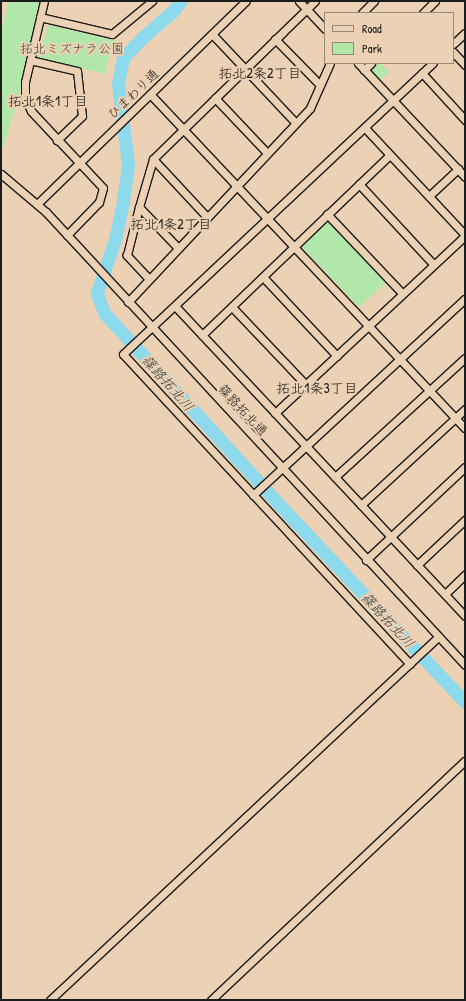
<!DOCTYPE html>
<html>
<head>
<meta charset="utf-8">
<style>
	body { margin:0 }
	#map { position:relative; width:466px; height:1001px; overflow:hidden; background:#edd1b4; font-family:"Patrick Hand","Klee One",sans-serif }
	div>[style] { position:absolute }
	.green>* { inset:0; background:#b1e7a9 }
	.river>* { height:13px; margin:-6.5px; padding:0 6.5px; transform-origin:6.5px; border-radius:6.5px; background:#8cdaeb }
	.roads { filter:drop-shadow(1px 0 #1c1c1c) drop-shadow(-1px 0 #1c1c1c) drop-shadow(0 1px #1c1c1c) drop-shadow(0 -1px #1c1c1c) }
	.minor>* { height:7px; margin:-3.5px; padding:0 3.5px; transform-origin:3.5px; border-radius:3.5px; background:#edd1b4 }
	span { translate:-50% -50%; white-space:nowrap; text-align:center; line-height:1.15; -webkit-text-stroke:4px #edd1b4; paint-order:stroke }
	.park-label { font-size:13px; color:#3a4538 }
	.street-label { font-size:13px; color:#1c1c1c }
	.neighbourhood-label { font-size:14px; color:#1c1c1c }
	.water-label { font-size:14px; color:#324245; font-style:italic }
	.frame { position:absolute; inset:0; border:2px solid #1c1c1c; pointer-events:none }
	.legend { position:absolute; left:324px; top:12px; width:130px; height:52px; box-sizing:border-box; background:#edd1b4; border:1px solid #998977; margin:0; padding:5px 7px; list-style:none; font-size:12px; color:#1c1c1c }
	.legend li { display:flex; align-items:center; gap:8px; height:20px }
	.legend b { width:20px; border:1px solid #998977 }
</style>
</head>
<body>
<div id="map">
	<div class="green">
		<div style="clip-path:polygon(9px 1px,41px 1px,17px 103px,1px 153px,1px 32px)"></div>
		<div style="clip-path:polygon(49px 25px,115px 40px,116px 44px,107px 64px,106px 74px,43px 59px,40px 57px,47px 27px)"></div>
		<div style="clip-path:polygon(376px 63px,380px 63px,389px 72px,380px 80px,371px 71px,372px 67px)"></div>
		<div style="clip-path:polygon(327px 222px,329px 222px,386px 283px,359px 307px,302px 247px,302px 244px)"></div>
	</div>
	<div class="river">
		<div style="left:181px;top:1px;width:13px;rotate:129deg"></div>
		<div style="left:173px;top:11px;width:38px;rotate:139deg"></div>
		<div style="left:144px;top:36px;width:30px;rotate:134deg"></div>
		<div style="left:123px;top:58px;width:25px;rotate:101deg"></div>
		<div style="left:118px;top:83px;width:83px;rotate:83deg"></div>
		<div style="left:128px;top:165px;width:37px;rotate:98deg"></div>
		<div style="left:123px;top:202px;width:38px;rotate:102deg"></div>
		<div style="left:115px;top:239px;width:57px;rotate:108.4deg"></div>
		<div style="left:97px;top:293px;width:13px;rotate:72deg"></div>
		<div style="left:101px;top:305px;width:10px;rotate:66deg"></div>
		<div style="left:105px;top:314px;width:52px;rotate:47.4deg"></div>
		<div style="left:140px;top:352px;width:200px;rotate:47.6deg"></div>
		<div style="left:275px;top:500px;width:277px;rotate:46.8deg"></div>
	</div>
	<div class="roads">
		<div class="minor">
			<div style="left:44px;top:1px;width:83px;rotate:103.2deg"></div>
			<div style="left:25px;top:82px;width:17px;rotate:90deg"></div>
			<div style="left:25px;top:99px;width:13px;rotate:63deg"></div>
			<div style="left:31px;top:111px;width:105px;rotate:46.9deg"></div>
			<div style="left:103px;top:188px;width:15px;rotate:106deg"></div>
			<div style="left:99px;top:202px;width:46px;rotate:134.1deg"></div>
			<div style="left:299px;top:1px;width:38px;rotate:47deg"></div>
			<div style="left:362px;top:13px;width:17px;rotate:-45deg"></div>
			<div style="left:423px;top:13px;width:17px;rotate:-45deg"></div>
			<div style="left:40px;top:17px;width:74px;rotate:13.3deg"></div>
			<div style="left:112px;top:34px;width:52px;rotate:-39.5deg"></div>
			<div style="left:212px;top:34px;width:122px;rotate:46.7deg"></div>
			<div style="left:275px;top:39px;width:64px;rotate:45.6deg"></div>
			<div style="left:453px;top:44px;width:16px;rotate:-43deg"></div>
			<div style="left:453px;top:52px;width:18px;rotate:47deg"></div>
			<div style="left:30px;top:60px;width:48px;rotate:13.2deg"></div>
			<div style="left:77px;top:71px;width:45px;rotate:83.7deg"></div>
			<div style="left:82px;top:116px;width:35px;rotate:136deg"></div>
			<div style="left:358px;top:63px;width:156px;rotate:46.8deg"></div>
			<div style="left:364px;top:70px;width:10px;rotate:-45deg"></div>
			<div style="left:422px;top:73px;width:64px;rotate:47.5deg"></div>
			<div style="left:150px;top:94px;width:459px;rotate:46.7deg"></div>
			<div style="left:215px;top:98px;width:76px;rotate:46.6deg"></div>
			<div style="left:365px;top:128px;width:146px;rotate:46.9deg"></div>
			<div style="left:153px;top:159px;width:79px;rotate:47deg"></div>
			<div style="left:1px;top:174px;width:59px;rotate:40.2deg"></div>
			<div style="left:46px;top:212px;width:617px;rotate:47.23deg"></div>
			<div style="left:359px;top:184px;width:110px;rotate:47.2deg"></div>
			<div style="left:429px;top:196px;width:40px;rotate:-43deg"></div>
			<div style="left:37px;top:204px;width:291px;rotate:-44.2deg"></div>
			<div style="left:139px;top:207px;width:57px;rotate:46.4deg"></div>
			<div style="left:327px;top:214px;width:110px;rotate:46.5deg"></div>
			<div style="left:263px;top:277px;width:108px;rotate:46.9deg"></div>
			<div style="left:149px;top:279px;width:33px;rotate:-133deg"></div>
			<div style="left:127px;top:255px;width:49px;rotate:-76deg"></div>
			<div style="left:139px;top:207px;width:50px;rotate:-73.7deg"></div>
			<div style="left:153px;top:159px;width:226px;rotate:-44.3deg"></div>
			<div style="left:128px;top:302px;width:266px;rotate:-46.8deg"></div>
			<div style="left:310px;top:108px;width:49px;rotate:-66deg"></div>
			<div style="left:175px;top:306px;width:424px;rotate:46.9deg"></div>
			<div style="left:232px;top:307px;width:108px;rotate:46.5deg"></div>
			<div style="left:202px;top:335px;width:260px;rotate:-43.8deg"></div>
			<div style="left:275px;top:413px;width:260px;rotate:-43deg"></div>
			<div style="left:335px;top:477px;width:176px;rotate:-42.5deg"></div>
			<div style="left:253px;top:495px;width:289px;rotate:-42.8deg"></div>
			<div style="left:361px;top:505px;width:142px;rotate:-42.7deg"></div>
			<div style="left:366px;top:560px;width:136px;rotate:-43.2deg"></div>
			<div style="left:417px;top:565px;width:66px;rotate:-43.2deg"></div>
			<div style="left:445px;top:594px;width:28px;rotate:-44deg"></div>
			<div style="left:410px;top:664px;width:422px;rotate:-132.8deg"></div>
			<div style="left:123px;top:354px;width:425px;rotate:-43.2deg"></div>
			<div style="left:50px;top:1000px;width:531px;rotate:-43.09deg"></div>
			<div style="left:211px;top:1000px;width:349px;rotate:-43.3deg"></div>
		</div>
	</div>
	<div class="park-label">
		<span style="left:72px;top:48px">拓北ミズナラ公園</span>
	</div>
	<div class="street-label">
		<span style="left:133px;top:94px;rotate:-44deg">ひまわり通</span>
		<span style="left:243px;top:410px;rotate:47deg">篠路拓北通</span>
	</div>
	<div class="neighbourhood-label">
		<span style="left:260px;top:73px">拓北2条2丁目</span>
		<span style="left:48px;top:101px">拓北1条1丁目</span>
		<span style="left:171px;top:224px">拓北1条2丁目</span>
		<span style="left:317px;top:388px">拓北1条3丁目</span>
	</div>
	<div class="water-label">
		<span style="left:168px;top:383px;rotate:48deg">篠路拓北川</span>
		<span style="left:388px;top:620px;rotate:47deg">篠路拓北川</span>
	</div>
	<div class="frame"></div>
	<ul class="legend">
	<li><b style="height:5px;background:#edd1b4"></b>Road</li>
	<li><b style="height:11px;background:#b1e7a9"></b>Park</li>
	</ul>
</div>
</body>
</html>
